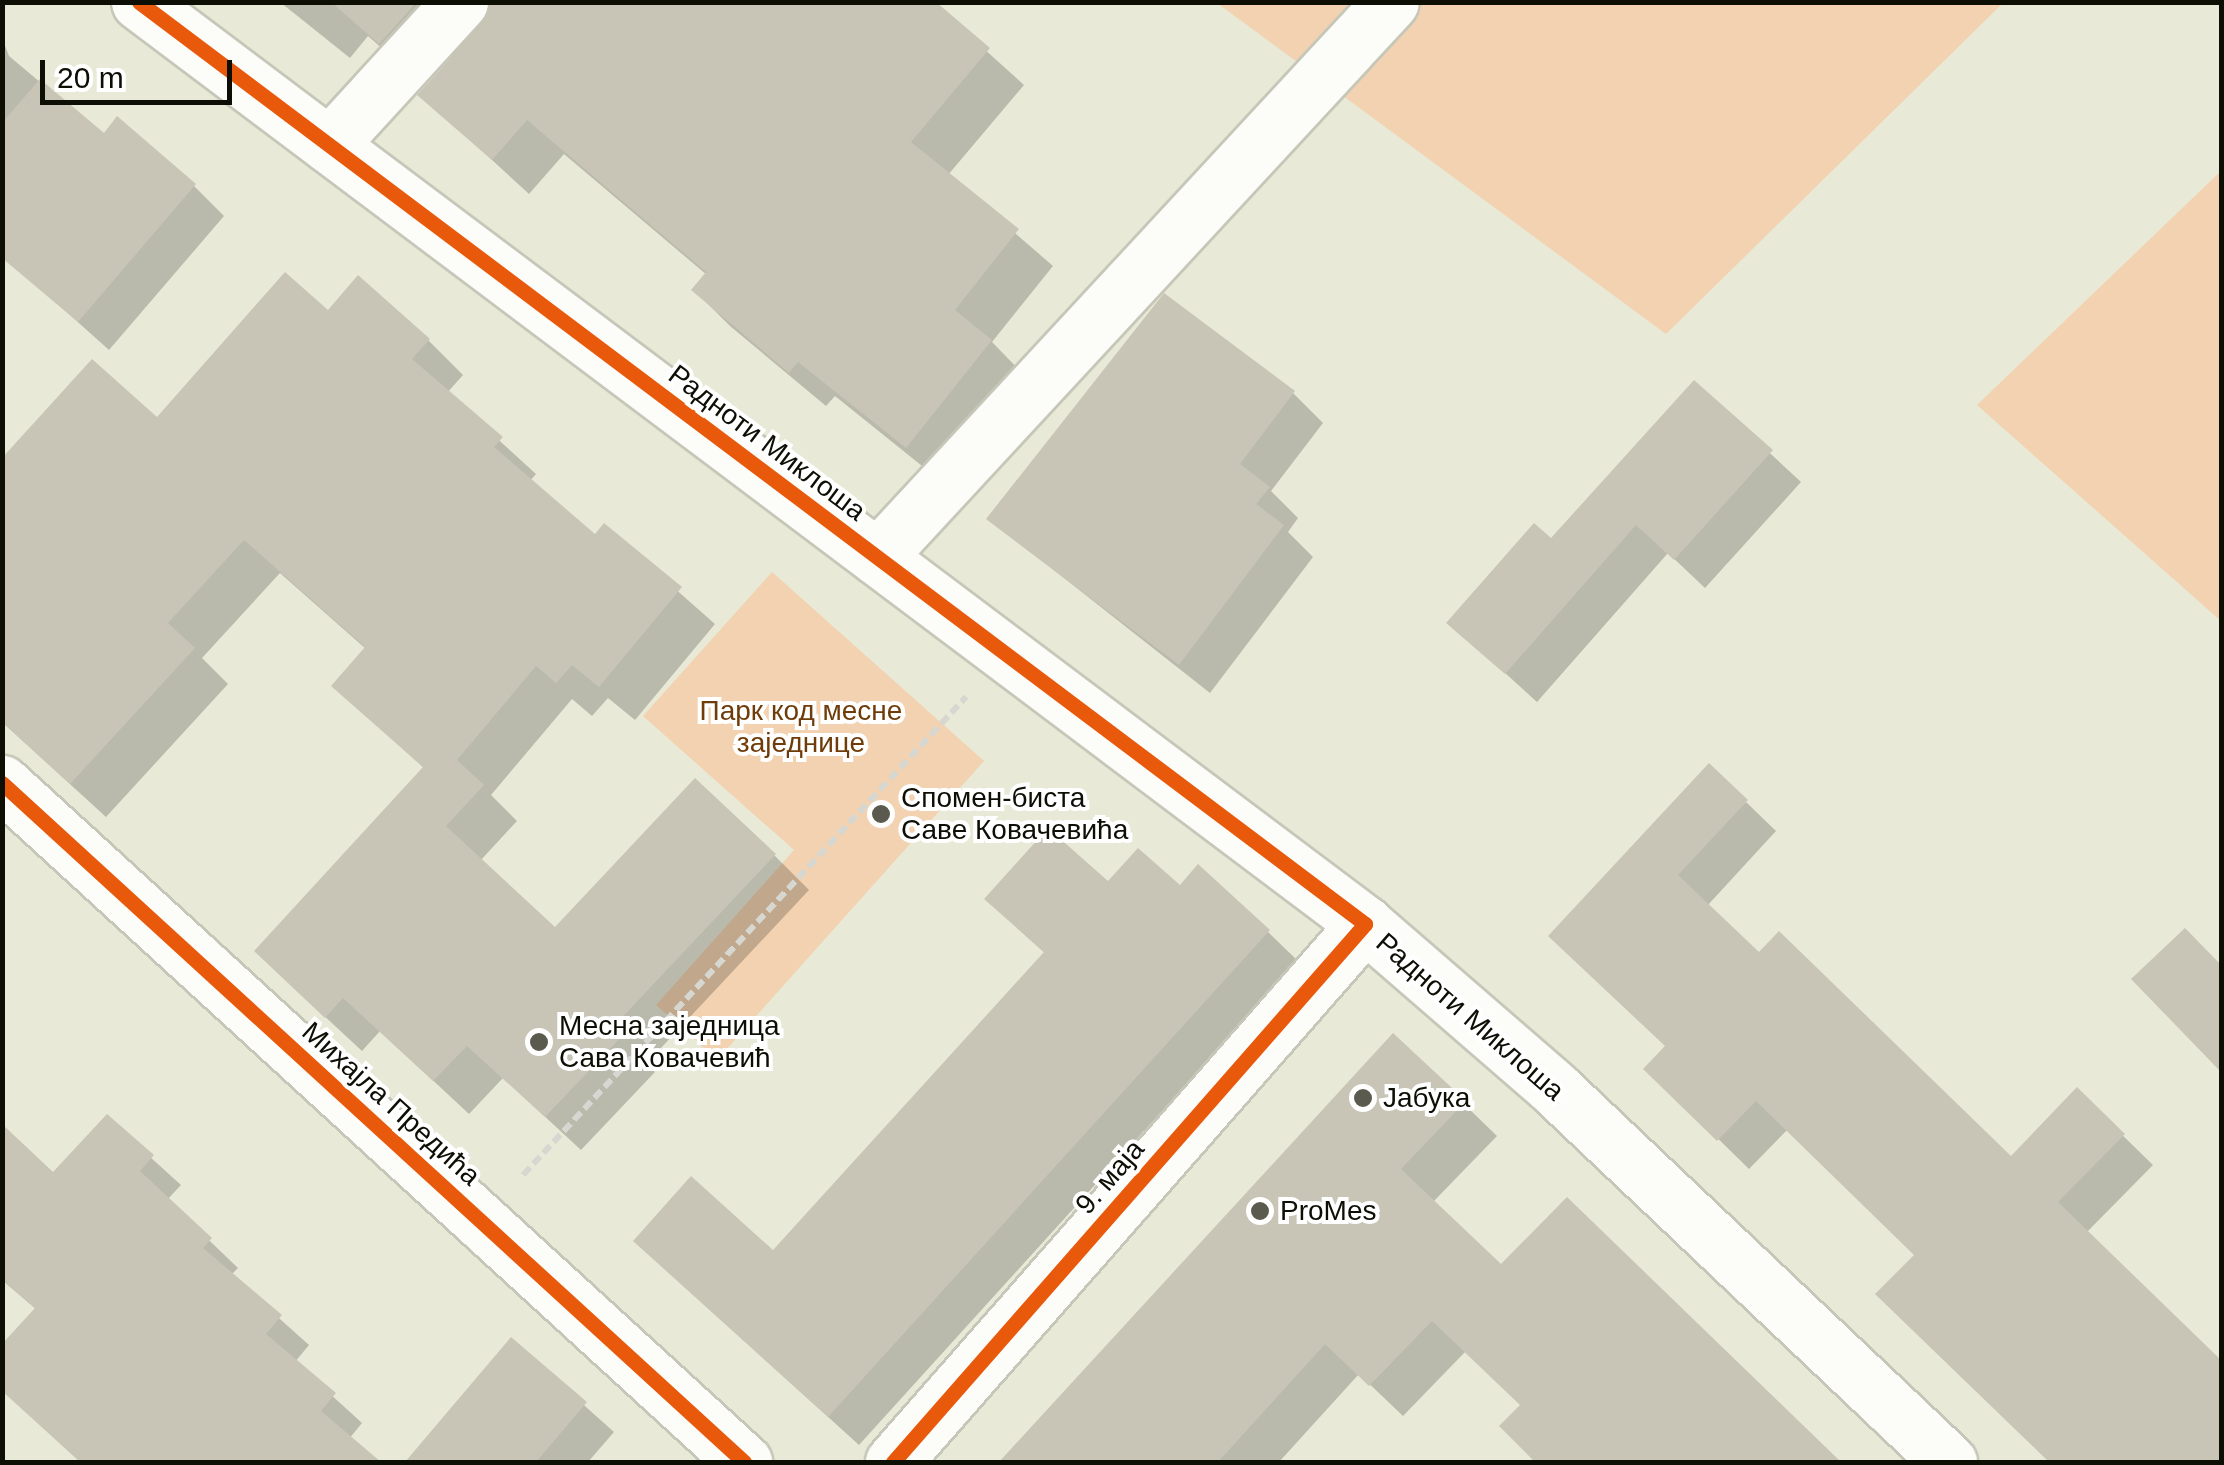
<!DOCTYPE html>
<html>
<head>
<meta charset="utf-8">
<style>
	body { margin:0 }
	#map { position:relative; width:2224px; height:1465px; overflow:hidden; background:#e8e9d6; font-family:Helvetica,sans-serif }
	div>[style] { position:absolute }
	.green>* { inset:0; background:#f2d2b0 }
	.shadow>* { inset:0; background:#0003 }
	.building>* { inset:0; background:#c8c5b7 }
	.path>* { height:6px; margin-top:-3px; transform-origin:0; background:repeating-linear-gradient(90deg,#d6d7d1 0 10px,transparent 0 15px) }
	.roads { filter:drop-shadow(2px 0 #c6c7b8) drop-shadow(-2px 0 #c6c7b8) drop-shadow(0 2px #c6c7b8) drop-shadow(0 -2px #c6c7b8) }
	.minor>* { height:55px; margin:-27.5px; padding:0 27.5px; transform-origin:27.5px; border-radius:27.5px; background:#fcfcf9 }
	.cycleway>* { height:15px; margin:-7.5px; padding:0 7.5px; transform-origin:7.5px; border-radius:7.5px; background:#e8590c }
	.dots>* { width:28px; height:28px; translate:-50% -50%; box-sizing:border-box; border:5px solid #fff; border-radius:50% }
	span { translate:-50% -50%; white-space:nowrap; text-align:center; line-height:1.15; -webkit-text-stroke:8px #fff; paint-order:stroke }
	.street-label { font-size:28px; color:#0d0e04 }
	.park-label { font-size:28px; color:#6f3c09 }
	.poi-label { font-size:28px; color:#0d0e04 }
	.left { translate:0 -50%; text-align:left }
	.frame { position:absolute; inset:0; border:5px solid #0d0e04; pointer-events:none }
	.scale { position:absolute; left:40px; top:60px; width:192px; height:45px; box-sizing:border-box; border:5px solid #0d0e04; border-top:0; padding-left:12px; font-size:30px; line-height:35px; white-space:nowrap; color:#0d0e04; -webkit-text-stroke:8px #fff; paint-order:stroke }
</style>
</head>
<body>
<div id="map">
	<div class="green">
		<div style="clip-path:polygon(1217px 3px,2003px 3px,1666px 334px)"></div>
		<div style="clip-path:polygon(2221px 171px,2221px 621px,1977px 405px)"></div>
		<div style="clip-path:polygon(772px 572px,984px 761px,717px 1060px,656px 1005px,794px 850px,643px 716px)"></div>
	</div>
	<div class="shadow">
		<div style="clip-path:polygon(280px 2px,932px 2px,1024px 85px,948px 175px,1053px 266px,992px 342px,1026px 377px,942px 482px,835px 396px,826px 406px,730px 326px,694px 290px,707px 275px,564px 154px,529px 194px,421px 95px,489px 10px,416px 78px,368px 36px,350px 58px)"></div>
		<div style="clip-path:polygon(2px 38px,9px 56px,104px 136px,194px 186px,224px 216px,109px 350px,3px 255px)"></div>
		<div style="clip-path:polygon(329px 313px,428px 340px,463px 375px,447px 393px,536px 474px,530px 481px,595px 538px,605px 527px,715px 624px,635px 720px,608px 698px,592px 716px,572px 699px,491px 795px,517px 821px,480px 861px,555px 931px,774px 855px,809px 890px,646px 1064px,655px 1072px,581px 1150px,503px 1078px,469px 1114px,380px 1031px,362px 1051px,292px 986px,425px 769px,334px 686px,366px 649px,280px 573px,202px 658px,228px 684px,106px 817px,2px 722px,157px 420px)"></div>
		<div style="clip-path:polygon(1695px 384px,1801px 482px,1705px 588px,1668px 553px,1537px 702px,1450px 623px,1552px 542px)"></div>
		<div style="clip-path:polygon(1293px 393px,1323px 423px,1271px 491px,1298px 518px,1288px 532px,1313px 557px,1210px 693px,989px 519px)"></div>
		<div style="clip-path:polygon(1746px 802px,1776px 831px,1707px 906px,1759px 955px,2011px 1159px,2077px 1091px,2153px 1165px,2086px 1233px,2222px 1364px,2222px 1462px,2051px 1462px,1879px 1294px,1917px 1255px,1788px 1129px,1749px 1169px,1647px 1069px,1668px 1047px,1581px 966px)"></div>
		<div style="clip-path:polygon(1108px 885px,1180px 888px,1268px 932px,1298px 961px,859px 1445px,666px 1270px,773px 1254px,1046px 954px,1017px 928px)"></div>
		<div style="clip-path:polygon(1394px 1036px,1497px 1136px,1433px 1202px,1501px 1267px,1567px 1200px,1837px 1462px,1631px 1462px,1623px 1455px,1615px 1462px,1538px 1462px,1502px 1426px,1523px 1406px,1466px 1351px,1403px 1416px,1359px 1374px,1279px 1462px,1003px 1462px)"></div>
		<div style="clip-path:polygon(107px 1118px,181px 1185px,167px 1200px,238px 1268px,231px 1275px,309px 1345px,295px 1362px,362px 1423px,349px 1439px,377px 1462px,82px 1462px,2px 1389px,37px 1310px,2px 1280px,2px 1130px,54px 1175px)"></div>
		<div style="clip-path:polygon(512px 1341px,614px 1432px,588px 1462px,408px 1462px)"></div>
	</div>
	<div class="building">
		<div style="clip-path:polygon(331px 2px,417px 2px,379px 44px)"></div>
		<div style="clip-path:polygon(490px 2px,936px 2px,990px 48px,911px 142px,1019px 229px,955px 310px,992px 340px,906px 448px,798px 362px,789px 373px,691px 290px,706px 272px,527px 120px,492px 160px,417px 95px,483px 23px)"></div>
		<div style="clip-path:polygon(40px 79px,104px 133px,117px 116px,196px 184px,78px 322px,2px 258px,2px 123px)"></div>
		<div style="clip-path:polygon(285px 272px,328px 310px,358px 275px,430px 339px,412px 359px,503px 437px,494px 447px,595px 534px,604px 523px,682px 587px,599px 687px,572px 665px,556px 683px,536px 666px,457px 760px,484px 785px,446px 826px,555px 927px,695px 778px,776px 854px,613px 1027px,622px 1036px,545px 1117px,467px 1046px,433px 1081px,343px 998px,325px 1018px,254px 951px,423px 767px,331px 686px,365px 647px,244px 540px,168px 623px,195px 648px,70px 784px,2px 722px,2px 458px,92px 359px,157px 417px)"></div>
		<div style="clip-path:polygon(1164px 293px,1295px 391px,1240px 464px,1270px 487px,1256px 504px,1284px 525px,1179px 665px,986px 519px)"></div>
		<div style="clip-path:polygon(1694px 380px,1773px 450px,1674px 560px,1636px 525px,1505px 674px,1446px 623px,1534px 523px,1551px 538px)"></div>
		<div style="clip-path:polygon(1709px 763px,1748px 800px,1678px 875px,1759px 952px,1779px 931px,2011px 1156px,2077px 1087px,2125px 1134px,2058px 1202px,2222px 1361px,2222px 1462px,2049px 1462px,1875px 1294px,1914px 1255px,1756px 1101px,1717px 1141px,1643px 1069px,1665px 1046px,1548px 936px)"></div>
		<div style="clip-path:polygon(1048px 828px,1108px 881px,1138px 848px,1180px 885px,1198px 864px,1270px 930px,828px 1417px,633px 1241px,691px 1176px,773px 1250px,1044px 952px,984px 899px)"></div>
		<div style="clip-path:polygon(2185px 928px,2222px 966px,2222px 1073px,2131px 979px)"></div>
		<div style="clip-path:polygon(1393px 1033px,1466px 1101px,1401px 1169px,1501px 1264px,1567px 1197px,1841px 1462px,1535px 1462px,1499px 1426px,1520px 1405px,1432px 1321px,1369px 1386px,1325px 1344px,1218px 1462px,999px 1462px)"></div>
		<div style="clip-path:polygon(107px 1114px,154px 1155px,140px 1171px,212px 1238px,203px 1248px,282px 1315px,266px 1334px,336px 1393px,321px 1411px,381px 1462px,80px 1462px,2px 1391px,2px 1344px,35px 1308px,2px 1279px,2px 1124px,53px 1172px)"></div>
		<div style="clip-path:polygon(511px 1337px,587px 1402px,536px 1462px,405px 1462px)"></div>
	</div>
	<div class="path">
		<div style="left:523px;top:1175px;width:652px;rotate:-47.18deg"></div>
	</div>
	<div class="roads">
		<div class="minor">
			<div style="left:139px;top:2px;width:1534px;rotate:36.94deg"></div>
			<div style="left:1365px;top:924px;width:250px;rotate:40.9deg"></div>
			<div style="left:1554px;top:1088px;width:544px;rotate:43.44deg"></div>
			<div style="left:329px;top:145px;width:194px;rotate:-47.5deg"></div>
			<div style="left:877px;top:557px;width:756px;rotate:-47.2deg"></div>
			<div style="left:2px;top:783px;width:1006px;rotate:42.46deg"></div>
			<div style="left:893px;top:1462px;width:716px;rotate:-48.74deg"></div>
		</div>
	</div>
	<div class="cycleway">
		<div style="left:139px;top:2px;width:1534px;rotate:36.94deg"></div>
		<div style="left:1365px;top:924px;width:716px;rotate:131.26deg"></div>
		<div style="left:2px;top:783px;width:1006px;rotate:42.46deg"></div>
	</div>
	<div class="dots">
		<div style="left:881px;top:814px;background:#5a5b4e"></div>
		<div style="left:539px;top:1042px;background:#5a5b4e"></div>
		<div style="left:1363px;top:1098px;background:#5a5b4e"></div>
		<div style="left:1260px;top:1211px;background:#5a5b4e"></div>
	</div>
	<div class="street-label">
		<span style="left:767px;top:443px;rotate:37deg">Радноти Миклоша</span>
		<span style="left:1470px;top:1017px;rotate:41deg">Радноти Миклоша</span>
		<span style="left:391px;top:1104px;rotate:42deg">Михајла Предића</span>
		<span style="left:1110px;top:1177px;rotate:-49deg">9. маја</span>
	</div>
	<div class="park-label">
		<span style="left:801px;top:727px">Парк код месне<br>заједнице</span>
	</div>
	<div class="poi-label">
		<span class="left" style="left:901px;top:814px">Спомен-биста<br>Саве Ковачевића</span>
		<span class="left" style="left:559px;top:1042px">Месна заједница<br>Сава Ковачевић</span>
		<span class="left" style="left:1383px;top:1098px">Јабука</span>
		<span class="left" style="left:1280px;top:1211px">ProMes</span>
	</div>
	<div class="frame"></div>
	<div class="scale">20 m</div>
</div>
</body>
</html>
